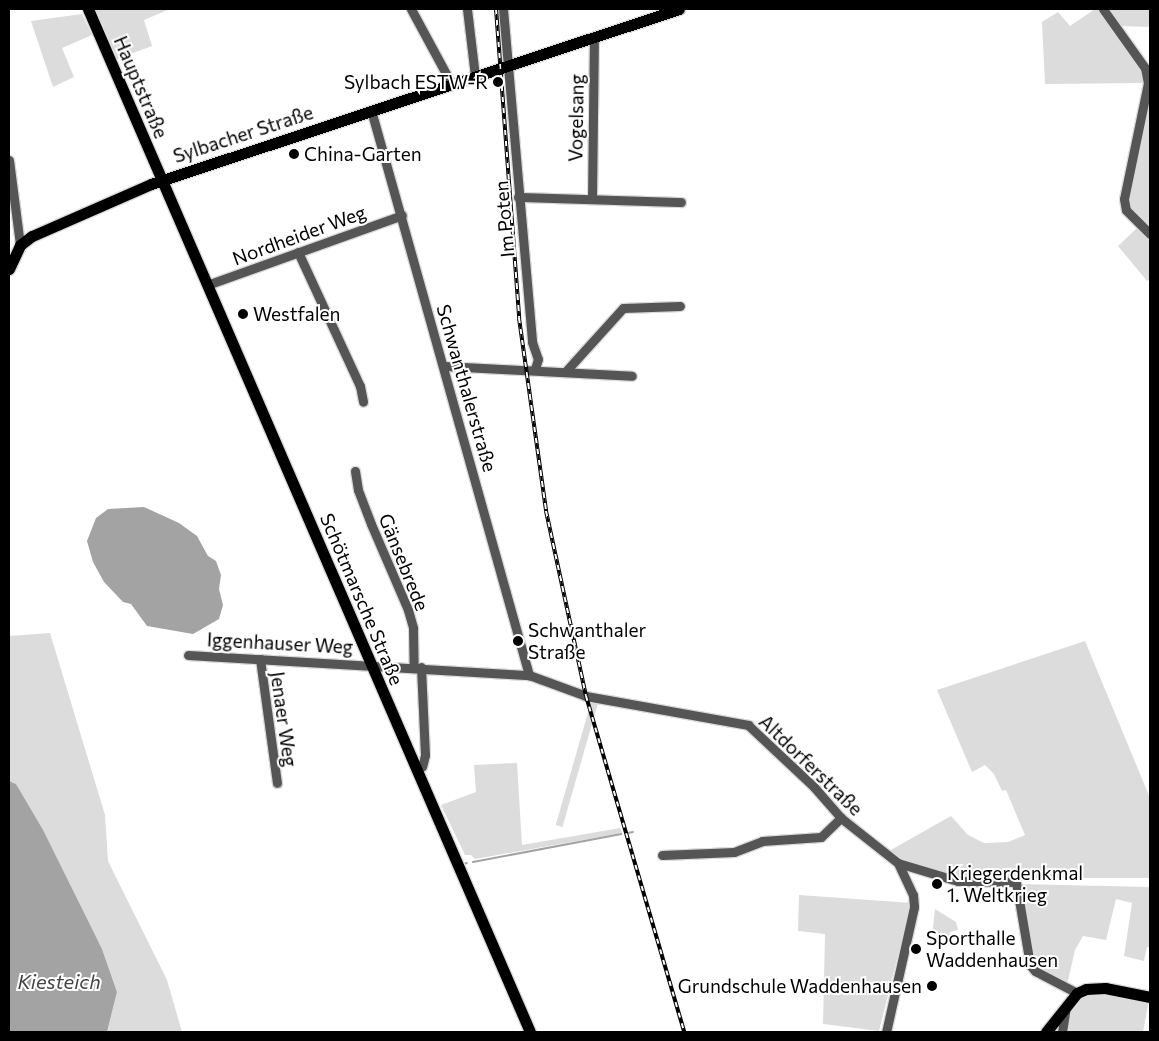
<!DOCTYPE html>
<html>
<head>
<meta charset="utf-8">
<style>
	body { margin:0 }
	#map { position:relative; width:1159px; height:1041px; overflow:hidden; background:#fff; font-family:Commissioner,sans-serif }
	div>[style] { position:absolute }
	.green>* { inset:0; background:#dcdcdc; transform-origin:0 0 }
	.water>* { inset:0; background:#a3a3a3 }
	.stream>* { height:2px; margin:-1px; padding:0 1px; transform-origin:1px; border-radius:1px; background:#a3a3a3 }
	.roads { filter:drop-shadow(1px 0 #dbdbdb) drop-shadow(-1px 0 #dbdbdb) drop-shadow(0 1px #dbdbdb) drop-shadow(0 -1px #dbdbdb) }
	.minor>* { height:9px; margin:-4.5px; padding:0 4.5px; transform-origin:4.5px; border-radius:4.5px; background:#555 }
	.major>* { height:11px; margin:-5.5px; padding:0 5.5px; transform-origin:5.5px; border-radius:5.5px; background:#000 }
	.rail>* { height:4px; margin-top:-2px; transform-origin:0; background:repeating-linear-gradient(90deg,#fff 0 5.5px,#000 0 11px); box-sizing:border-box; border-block:1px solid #000 }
	.dots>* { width:14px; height:14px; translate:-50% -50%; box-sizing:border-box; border:2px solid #fff; border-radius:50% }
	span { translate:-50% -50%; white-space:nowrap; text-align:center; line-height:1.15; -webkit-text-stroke:4px #fff; paint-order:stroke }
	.poi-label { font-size:19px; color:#000 }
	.right { translate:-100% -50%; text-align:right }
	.left { translate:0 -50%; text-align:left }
	.street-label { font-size:19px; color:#000 }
	.water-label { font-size:20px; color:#444; font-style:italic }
	.frame { position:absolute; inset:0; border:10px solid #000; pointer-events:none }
</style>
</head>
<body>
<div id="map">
	<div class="green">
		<div style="clip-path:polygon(95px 9px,170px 9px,144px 20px,152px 46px,117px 59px)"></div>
		<div style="clip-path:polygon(1095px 9px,1101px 9px,1140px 63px,1146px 83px,1045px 84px,1042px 22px,1058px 12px,1070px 26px)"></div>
		<div style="clip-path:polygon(1109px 9px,1150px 9px,1150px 27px,1121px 26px)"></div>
		<div style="clip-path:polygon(82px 14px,92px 35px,62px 48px,74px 77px,53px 87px,31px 21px)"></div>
		<div style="clip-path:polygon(1145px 66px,1150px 66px,1150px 232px,1128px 210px,1127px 200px,1149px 82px)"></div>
		<div style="clip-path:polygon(1137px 228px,1150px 241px,1150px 279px,1147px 281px,1118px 246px)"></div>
		<div style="clip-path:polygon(50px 633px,105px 815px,108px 861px,167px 980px,182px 1032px,107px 1032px,117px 992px,102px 949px,16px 784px,9px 781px,9px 636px)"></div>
		<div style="clip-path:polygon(1085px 641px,1150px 798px,1150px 878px,961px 878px,896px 857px,889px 851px,951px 816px,968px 835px,984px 843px,1008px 842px,1025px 835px,1006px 790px,1002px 791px,994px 774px,985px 765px,972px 772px,937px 690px)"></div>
		<div style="left:591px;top:702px;width:7px;height:128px;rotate:16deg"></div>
		<div style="clip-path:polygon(517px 763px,522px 845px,620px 828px,622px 833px,475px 859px,471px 855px,465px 855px,441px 805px,476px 792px,474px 765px)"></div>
		<div style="clip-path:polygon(1019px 884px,1150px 887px,1150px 947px,1147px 947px,1144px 961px,1124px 956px,1132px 903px,1116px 899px,1106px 940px,1083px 936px,1075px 950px,1067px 985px,1037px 969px,1032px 963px)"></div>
		<div style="clip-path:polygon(799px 895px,911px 903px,879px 1031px,823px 1024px,825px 934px,798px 931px)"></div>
		<div style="clip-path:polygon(935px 909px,956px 922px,958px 930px,950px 932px,951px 941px,932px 935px)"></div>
		<div style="clip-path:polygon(1104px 990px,1149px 1000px,1143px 1032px,1065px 1032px,1069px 1009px,1078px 996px)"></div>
	</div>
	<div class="water">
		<div style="clip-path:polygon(144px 507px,179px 523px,197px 536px,208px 556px,216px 561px,221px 575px,219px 589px,223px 605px,219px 619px,193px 634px,147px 626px,131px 604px,123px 602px,104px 582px,93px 562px,87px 541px,96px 518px,108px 509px)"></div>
		<div style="clip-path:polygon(9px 781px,16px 784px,43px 830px,102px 949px,117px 992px,107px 1032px,9px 1032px)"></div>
	</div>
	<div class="stream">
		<div style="left:628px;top:833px;width:5px;rotate:-11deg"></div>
		<div style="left:473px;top:862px;width:151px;rotate:-10.7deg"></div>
		<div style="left:464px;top:864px;width:3px;rotate:-18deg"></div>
	</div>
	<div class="roads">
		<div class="minor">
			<div style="left:411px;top:9px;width:84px;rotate:61.6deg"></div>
			<div style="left:467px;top:9px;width:67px;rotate:83.2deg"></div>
			<div style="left:503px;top:9px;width:334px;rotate:85deg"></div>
			<div style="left:532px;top:342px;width:18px;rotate:71deg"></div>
			<div style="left:538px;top:359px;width:10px;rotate:107deg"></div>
			<div style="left:1103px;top:9px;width:72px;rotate:54.6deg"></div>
			<div style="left:1145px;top:68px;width:15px;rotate:79deg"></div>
			<div style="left:1148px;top:83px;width:118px;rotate:101.7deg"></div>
			<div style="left:1124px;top:199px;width:11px;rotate:80deg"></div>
			<div style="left:1126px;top:210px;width:34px;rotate:45deg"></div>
			<div style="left:371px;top:110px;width:587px;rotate:74.38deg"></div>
			<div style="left:9px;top:160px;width:86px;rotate:82.6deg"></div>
			<div style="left:518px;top:197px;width:163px;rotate:1.8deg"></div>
			<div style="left:592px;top:199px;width:162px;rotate:-89.3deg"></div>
			<div style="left:298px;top:252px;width:148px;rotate:65.2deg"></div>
			<div style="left:360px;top:386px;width:16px;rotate:79deg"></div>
			<div style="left:207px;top:285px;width:207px;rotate:-19.7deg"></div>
			<div style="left:444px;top:366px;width:188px;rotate:3deg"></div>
			<div style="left:566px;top:371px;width:85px;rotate:-47.9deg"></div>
			<div style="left:623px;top:308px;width:57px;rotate:-2deg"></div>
			<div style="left:355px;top:471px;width:19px;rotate:81deg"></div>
			<div style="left:358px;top:490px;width:36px;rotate:69deg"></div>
			<div style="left:371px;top:524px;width:94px;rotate:66.7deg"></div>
			<div style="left:408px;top:610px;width:19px;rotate:74deg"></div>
			<div style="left:413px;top:628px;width:39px;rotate:89deg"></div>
			<div style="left:188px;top:655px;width:342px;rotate:3.4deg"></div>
			<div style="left:529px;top:675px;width:61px;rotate:20.2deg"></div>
			<div style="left:586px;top:696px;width:165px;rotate:10.1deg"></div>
			<div style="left:748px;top:725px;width:91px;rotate:43.2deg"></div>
			<div style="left:814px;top:787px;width:41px;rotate:48.9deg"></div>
			<div style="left:841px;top:818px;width:73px;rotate:38.3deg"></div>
			<div style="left:898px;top:863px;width:35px;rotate:65deg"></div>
			<div style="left:913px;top:895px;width:12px;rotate:85deg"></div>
			<div style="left:914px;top:907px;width:128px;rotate:102.6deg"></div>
			<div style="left:260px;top:659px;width:125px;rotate:82.2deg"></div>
			<div style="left:421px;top:667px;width:88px;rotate:87.4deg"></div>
			<div style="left:425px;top:755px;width:12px;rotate:104deg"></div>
			<div style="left:662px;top:855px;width:72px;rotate:-2.4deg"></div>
			<div style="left:734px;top:852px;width:30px;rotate:-21deg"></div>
			<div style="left:762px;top:841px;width:59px;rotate:-3.9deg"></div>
			<div style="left:821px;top:837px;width:28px;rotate:-44deg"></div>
			<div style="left:898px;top:863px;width:63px;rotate:16.7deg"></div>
			<div style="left:958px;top:881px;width:58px;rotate:1deg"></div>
			<div style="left:1016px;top:882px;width:84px;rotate:80.4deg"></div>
			<div style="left:1030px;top:965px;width:8px;rotate:50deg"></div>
			<div style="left:1035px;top:971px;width:47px;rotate:27.6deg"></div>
			<div style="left:1062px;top:1032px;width:24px;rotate:-81deg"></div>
		</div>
		<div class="major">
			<div style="left:88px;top:9px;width:1114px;rotate:66.63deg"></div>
			<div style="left:9px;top:269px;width:26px;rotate:-65deg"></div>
			<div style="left:20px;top:245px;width:15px;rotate:-37deg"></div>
			<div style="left:32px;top:236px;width:130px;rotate:-23.6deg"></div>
			<div style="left:151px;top:184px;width:556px;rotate:-18.34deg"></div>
			<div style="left:1046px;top:1032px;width:50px;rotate:-51.5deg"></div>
			<div style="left:1077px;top:993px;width:10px;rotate:-24deg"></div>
			<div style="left:1086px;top:989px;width:19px;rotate:-3deg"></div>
			<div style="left:1105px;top:988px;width:46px;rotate:11.3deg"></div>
		</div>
	</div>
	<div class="rail">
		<div style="left:496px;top:9px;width:310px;rotate:85.7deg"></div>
		<div style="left:519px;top:318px;width:195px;rotate:82deg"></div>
		<div style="left:546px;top:511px;width:189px;rotate:77.8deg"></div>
		<div style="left:586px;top:696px;width:350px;rotate:73.7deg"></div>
	</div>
	<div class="dots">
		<div style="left:498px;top:82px;background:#000"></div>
		<div style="left:294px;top:154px;background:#000"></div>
		<div style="left:243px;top:314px;background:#000"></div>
		<div style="left:518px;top:641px;background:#000"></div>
		<div style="left:937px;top:884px;background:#000"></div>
		<div style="left:916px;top:949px;background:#000"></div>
		<div style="left:932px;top:986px;background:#000"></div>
	</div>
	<div class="poi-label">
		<span class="right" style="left:488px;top:82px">Sylbach ESTW-R</span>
		<span class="left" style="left:304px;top:154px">China-Garten</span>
		<span class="left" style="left:253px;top:314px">Westfalen</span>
		<span class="left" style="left:528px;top:641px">Schwanthaler<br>Straße</span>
		<span class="left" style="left:947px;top:884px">Kriegerdenkmal<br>1. Weltkrieg</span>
		<span class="left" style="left:926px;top:949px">Sporthalle<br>Waddenhausen</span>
		<span class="right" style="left:922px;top:986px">Grundschule Waddenhausen</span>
	</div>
	<div class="street-label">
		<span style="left:141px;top:87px;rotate:67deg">Hauptstraße</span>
		<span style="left:576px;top:118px;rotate:-89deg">Vogelsang</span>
		<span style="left:243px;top:134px;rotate:-18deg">Sylbacher Straße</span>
		<span style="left:504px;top:219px;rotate:-95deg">Im Poten</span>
		<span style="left:299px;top:235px;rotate:-20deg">Nordheider Weg</span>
		<span style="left:467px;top:388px;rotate:74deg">Schwanthalerstraße</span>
		<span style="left:404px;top:562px;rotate:68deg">Gänsebrede</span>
		<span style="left:362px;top:599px;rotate:67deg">Schötmarsche Straße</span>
		<span style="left:280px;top:643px;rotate:3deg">Iggenhauser Weg</span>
		<span style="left:284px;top:719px;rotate:82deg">Jenaer Weg</span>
		<span style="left:811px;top:765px;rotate:44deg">Altdorferstraße</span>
	</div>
	<div class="water-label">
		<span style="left:59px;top:981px">Kiesteich</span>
	</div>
	<div class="frame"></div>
</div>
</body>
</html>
